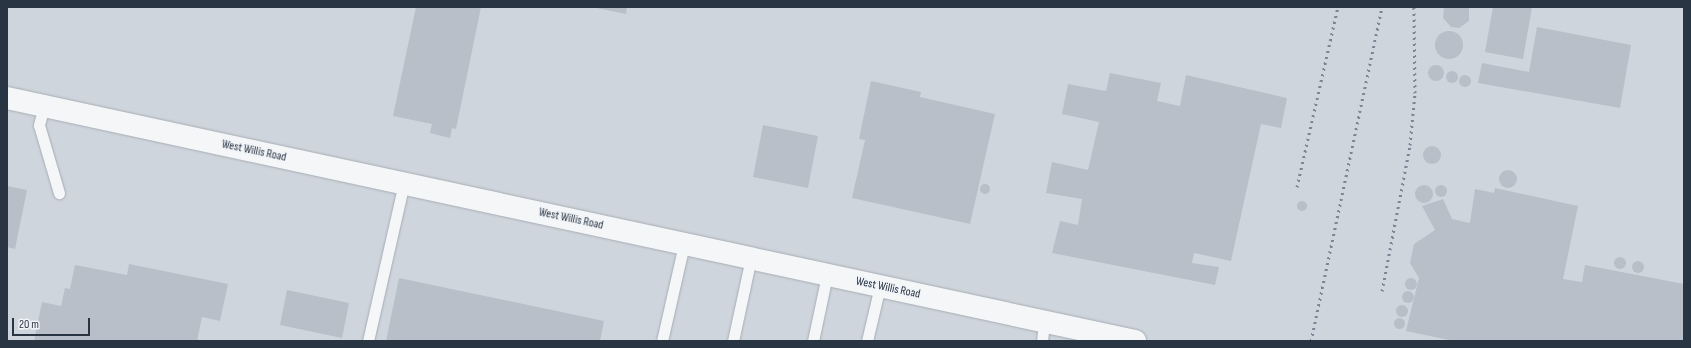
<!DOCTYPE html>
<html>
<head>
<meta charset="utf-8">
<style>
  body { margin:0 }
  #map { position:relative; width:1691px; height:348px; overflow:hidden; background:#e1e6ea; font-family:"Sofia Sans Condensed",sans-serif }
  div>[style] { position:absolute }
  .built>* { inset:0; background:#cfd5dc }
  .building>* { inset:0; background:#b8bfc8 }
  .round { border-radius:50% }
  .roads { filter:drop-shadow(0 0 1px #a6adb5) drop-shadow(0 0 1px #a6adb5) }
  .lane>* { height:11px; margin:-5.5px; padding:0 5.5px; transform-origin:5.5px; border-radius:5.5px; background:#f4f6f8 }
  .street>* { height:22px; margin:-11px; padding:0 11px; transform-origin:11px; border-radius:11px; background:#f4f6f8 }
  .rail>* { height:3px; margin-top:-1.5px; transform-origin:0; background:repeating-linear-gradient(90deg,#7a8695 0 2px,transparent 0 6px) }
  span { translate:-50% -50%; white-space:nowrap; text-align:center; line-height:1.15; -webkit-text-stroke:3px #f1f4f8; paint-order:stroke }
  .street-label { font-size:12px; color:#293543 }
  .frame { position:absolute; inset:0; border:8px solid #293543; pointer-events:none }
  .scale { position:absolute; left:12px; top:318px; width:78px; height:18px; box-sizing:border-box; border:2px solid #293543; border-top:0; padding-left:5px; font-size:12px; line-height:14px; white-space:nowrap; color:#293543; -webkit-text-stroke:3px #f1f4f8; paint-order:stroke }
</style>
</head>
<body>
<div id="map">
  <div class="built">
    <i style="clip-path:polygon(7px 7px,1684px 7px,1684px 341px,7px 341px)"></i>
  </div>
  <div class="building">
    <i style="clip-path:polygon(416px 7px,481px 7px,456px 129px,452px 128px,450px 138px,430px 133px,432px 124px,393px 116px)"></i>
    <i style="clip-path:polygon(592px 7px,627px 7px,626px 14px)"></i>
    <i style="clip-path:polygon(1444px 7px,1469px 7px,1469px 21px,1459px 28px,1451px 27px,1443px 18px)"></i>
    <i style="clip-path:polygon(1493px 7px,1532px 7px,1523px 59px,1485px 52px)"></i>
    <i style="clip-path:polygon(1537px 27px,1631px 45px,1620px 108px,1478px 83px,1482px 63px,1529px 72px)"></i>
    <i class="round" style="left:1435px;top:31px;width:28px;height:28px"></i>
    <i class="round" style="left:1428px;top:65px;width:16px;height:16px"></i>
    <i class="round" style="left:1446px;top:71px;width:12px;height:12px"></i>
    <i style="clip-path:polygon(1110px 73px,1161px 83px,1157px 101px,1180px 106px,1186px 75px,1287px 98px,1281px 128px,1261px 124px,1231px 261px,1194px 253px,1192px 263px,1219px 267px,1215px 285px,1052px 253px,1060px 221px,1078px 225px,1082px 199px,1046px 193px,1052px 162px,1088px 170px,1099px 122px,1062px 114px,1068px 84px,1106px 91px)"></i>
    <i class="round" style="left:1459px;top:75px;width:12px;height:12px"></i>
    <i style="clip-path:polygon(871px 81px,921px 92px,920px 97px,995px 114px,970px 224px,852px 198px,865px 140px,859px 139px)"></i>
    <i style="clip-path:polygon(763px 125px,818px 136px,808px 188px,753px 177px)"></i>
    <i class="round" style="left:1423px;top:146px;width:18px;height:18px"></i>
    <i class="round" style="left:1499px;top:170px;width:18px;height:18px"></i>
    <i class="round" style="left:980px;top:184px;width:10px;height:10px"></i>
    <i class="round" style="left:1435px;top:185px;width:12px;height:12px"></i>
    <i class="round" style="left:1415px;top:185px;width:18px;height:18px"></i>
    <i style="clip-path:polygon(7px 186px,27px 190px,15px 249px,7px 247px)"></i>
    <i style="clip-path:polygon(1495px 188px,1578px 206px,1563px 279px,1582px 282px,1585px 265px,1684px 284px,1684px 341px,1454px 341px,1406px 331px,1419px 278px,1410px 263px,1414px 244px,1435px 230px,1422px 206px,1443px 199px,1452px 219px,1470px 223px,1475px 189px,1494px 193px)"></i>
    <i class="round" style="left:1297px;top:201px;width:10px;height:10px"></i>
    <i class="round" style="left:1614px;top:257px;width:12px;height:12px"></i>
    <i class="round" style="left:1632px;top:261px;width:12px;height:12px"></i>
    <i style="clip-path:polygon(129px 264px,228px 284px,220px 321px,202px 317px,197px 341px,34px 341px,42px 302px,61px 306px,65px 288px,70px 289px,75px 265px,127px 275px)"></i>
    <i class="round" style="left:1405px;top:278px;width:12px;height:12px"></i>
    <i style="clip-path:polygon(399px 278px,604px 321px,600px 341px,386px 341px)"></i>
    <i style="clip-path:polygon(287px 290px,349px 303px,342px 338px,280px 325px)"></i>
    <i class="round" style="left:1402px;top:291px;width:12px;height:12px"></i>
    <i class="round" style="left:1396px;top:305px;width:12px;height:12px"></i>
    <i class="round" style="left:1393.5px;top:317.5px;width:11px;height:11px"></i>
  </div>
  <div class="roads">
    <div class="lane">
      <i style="left:44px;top:106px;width:20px;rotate:105deg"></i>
      <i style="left:39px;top:125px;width:71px;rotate:73.6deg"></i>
      <i style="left:368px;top:341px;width:162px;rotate:-77.2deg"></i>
      <i style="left:662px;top:341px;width:99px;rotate:-77.2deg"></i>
      <i style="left:733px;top:341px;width:85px;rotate:-77.8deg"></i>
      <i style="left:813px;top:341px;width:67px;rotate:-78deg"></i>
      <i style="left:867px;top:341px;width:57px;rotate:-76.7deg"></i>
      <i style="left:1042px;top:341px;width:20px;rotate:-84deg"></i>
    </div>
    <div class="street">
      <i style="left:7px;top:98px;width:1154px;rotate:12.16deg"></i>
    </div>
  </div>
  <div class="rail">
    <i style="left:1297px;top:187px;width:185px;rotate:-77.2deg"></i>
    <i style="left:1382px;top:291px;width:149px;rotate:-79.1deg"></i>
    <i style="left:1410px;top:145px;width:52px;rotate:-84.5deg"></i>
    <i style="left:1415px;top:93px;width:86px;rotate:-90.7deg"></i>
    <i style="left:1311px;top:341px;width:341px;rotate:-78deg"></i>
  </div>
  <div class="street-label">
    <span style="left:254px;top:151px;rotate:12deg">West Willis Road</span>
    <span style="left:571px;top:219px;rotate:12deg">West Willis Road</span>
    <span style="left:888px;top:288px;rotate:12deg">West Willis Road</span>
  </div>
  <div class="frame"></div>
  <div class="scale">20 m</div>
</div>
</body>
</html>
